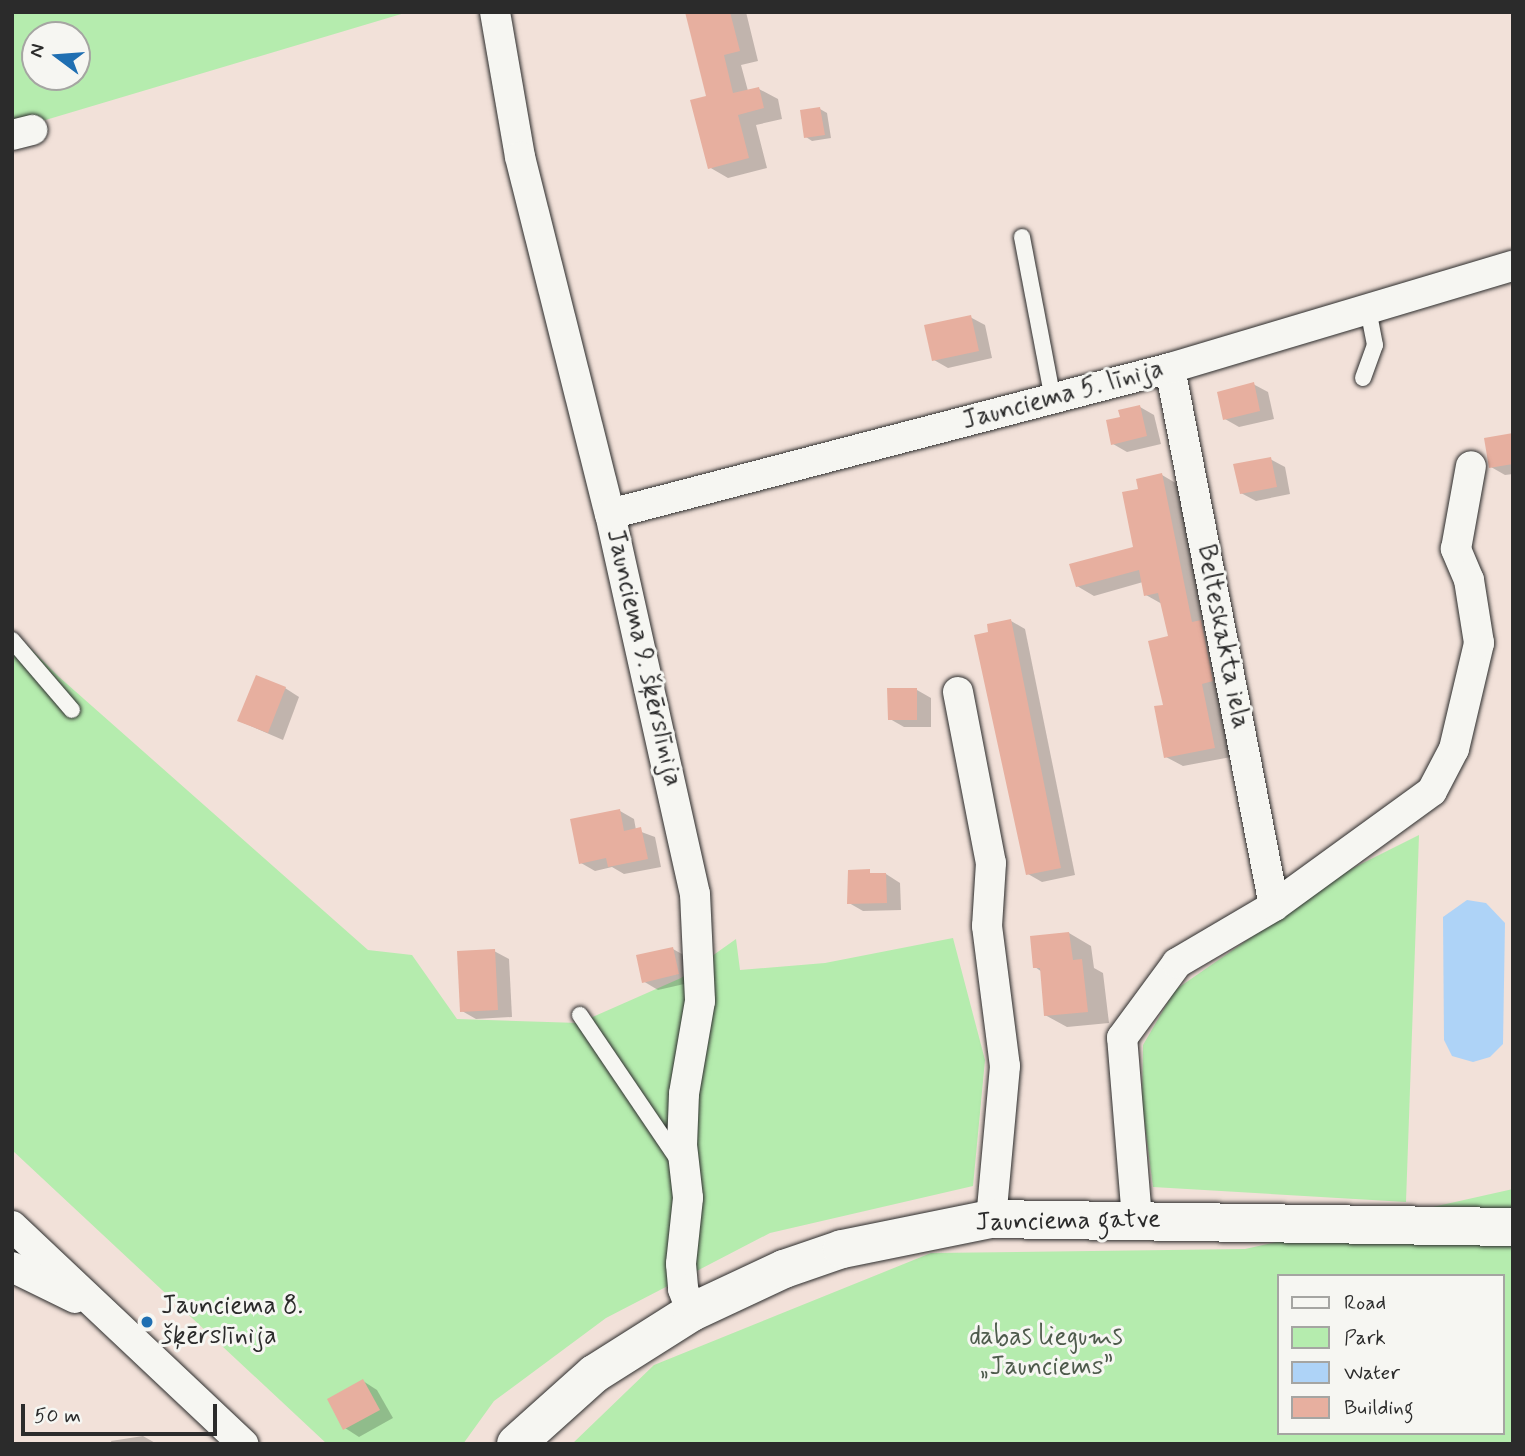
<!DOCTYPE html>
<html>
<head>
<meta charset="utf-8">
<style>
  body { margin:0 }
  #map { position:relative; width:1525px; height:1456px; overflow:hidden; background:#f2e1d9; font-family:Mynerve,sans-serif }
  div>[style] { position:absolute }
  .green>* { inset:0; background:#b5ecae }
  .water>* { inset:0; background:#aed3f7 }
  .shadow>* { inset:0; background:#0003 }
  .building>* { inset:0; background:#e7af9f }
  .roads { filter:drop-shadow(0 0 2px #2b2b2b) drop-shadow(0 0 2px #2b2b2b) }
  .lane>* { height:16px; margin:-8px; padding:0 8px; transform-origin:8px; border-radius:8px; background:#f6f6f2 }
  .street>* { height:30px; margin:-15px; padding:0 15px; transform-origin:15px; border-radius:15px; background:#f6f6f2 }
  .secondary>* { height:38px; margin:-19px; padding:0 19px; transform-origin:19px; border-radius:19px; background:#f6f6f2 }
  .dots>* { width:19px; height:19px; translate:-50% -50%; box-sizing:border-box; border:4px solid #f6f6f2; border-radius:50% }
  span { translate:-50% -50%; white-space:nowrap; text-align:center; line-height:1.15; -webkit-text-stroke:6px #f6f6f2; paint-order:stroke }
  .street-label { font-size:26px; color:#2b2b2b }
  .poi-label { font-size:26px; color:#2b2b2b }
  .left { translate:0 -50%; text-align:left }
  .park-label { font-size:26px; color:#4e5b4c }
  .frame { position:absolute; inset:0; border:14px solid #2b2b2b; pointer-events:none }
  .legend { position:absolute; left:1277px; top:1274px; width:228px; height:161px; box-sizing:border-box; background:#f6f6f2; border:2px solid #a5a5a2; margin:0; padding:9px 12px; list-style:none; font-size:21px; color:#2b2b2b }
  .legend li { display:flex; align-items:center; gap:14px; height:35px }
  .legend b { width:35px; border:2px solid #a5a5a2 }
  .north { position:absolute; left:21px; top:21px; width:70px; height:70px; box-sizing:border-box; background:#f6f6f2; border:2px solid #a5a5a2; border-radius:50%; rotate:286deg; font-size:19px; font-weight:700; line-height:28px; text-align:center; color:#2b2b2b }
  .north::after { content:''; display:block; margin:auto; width:24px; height:32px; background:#1f6fb2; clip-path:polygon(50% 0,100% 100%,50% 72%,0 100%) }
  .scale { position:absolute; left:21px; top:1404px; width:196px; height:32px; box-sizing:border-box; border:4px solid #2b2b2b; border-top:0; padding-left:9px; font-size:21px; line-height:24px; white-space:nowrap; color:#2b2b2b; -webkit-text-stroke:5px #f6f6f2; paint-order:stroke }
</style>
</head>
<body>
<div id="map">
  <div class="green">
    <i style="clip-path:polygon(evenodd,12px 12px,408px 12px,12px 130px,12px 12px,35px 35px,77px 35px,77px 77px,35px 77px,35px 35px)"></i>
    <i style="clip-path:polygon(12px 630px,58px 676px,368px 950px,412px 955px,457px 1019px,579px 1023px,681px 978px,736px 939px,740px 970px,825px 963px,953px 938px,985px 1060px,973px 1186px,770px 1233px,606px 1318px,494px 1401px,463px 1444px,327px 1444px,12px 1150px)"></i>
    <i style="clip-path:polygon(1419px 835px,1406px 1202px,1153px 1187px,1142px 1103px,1143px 1045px,1175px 990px,1349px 870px)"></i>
    <i style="clip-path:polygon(evenodd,1513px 1189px,1513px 1444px,572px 1444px,654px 1365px,931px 1253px,1245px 1249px,1513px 1189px,1278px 1276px,1502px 1276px,1502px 1433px,1278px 1433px,1278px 1276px)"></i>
  </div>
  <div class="water">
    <i style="clip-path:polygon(1467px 900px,1486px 903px,1505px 923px,1503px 1044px,1490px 1057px,1473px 1062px,1452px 1056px,1444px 1040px,1443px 917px)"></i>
  </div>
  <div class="shadow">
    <i style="clip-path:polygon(687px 12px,746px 12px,758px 61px,741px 65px,748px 91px,759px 89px,778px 99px,782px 119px,756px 125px,767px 168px,728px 178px,709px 167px,708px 97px)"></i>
    <i style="clip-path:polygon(820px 109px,827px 113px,831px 138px,812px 141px,806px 137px)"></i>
    <i style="clip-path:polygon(970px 317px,985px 325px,992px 358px,948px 368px,934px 360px)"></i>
    <i style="clip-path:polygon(1253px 384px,1268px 392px,1274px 419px,1239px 427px,1225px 419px)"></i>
    <i style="clip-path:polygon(1140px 407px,1154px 415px,1161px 444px,1127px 452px,1113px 444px,1122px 418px)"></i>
    <i style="clip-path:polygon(1513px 434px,1513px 474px,1505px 475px,1491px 467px)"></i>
    <i style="clip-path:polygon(1270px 459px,1285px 467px,1290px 494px,1256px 501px,1241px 493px)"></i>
    <i style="clip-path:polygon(1162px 475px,1179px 485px,1231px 757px,1183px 766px,1166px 757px,1170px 637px,1162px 604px,1146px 595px,1143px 582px,1094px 596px,1077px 586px,1135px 548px,1140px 490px)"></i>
    <i style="clip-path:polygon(1011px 621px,1025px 629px,1075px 875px,1042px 882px,1028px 874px)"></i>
    <i style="clip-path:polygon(285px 688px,299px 697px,283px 740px,239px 721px)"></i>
    <i style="clip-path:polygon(917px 690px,931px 698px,931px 727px,904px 727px,890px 719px)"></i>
    <i style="clip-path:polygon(620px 811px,634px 819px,636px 830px,655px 837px,661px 867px,624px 874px,612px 867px,595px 871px,581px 863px)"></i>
    <i style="clip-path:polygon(886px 874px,900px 883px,901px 910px,863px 911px,849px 903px)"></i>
    <i style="clip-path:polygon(1069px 933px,1091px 946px,1094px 968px,1103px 973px,1109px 1023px,1067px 1027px,1045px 1015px,1042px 972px,1035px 967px)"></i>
    <i style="clip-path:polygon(673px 949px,687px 957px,693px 982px,658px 990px,643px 981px)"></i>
    <i style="clip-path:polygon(494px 951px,509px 959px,512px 1017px,476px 1019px,462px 1011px)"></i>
    <i style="clip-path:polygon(363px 1381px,377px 1390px,393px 1418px,359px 1437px,345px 1428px)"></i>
    <i style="clip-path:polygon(143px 1436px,157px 1444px,112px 1444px,111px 1441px)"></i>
  </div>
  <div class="building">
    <i style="clip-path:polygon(685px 12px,730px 12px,740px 51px,724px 55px,733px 93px,759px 87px,764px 108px,738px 115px,749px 158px,708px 169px,690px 100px,706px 96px)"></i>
    <i style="clip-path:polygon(820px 107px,825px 135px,804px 138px,800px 110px)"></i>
    <i style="clip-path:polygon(971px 315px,979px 351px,932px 361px,924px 325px)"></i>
    <i style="clip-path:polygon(1254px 382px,1260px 411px,1223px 420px,1217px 392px)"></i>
    <i style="clip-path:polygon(1140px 405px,1147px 436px,1111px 445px,1106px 420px,1120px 417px,1118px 410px)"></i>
    <i style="clip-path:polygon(1513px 433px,1513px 464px,1489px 468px,1484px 438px)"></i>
    <i style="clip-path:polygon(1271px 457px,1277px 487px,1240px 494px,1233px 464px)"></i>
    <i style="clip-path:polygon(1162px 473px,1192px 622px,1201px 620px,1213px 681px,1202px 684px,1215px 748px,1164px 758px,1154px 706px,1163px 705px,1148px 641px,1168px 636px,1158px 593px,1144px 596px,1139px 570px,1076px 587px,1069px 564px,1133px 547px,1122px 492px,1138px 489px,1136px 479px)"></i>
    <i style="clip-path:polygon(1011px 619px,1061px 868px,1026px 875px,974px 635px,988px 632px,987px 624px)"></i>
    <i style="clip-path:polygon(256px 675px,286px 687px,268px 733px,237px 721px)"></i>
    <i style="clip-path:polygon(887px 688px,917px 688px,917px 720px,888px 720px)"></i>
    <i style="clip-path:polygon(620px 809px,624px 831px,641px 827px,648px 859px,608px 867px,606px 858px,579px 864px,570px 819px)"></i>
    <i style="clip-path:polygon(870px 869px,870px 873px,886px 873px,887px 903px,847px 904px,848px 870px)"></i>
    <i style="clip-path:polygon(1069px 932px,1073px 960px,1082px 959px,1088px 1012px,1044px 1016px,1040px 968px,1033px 968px,1030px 936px)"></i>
    <i style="clip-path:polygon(673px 947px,679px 974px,642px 983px,636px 955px)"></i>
    <i style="clip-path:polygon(495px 949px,498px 1010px,460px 1012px,457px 951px)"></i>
    <i style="clip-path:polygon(363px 1379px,380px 1410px,343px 1430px,327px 1399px)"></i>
  </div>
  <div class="roads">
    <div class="lane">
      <i style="left:1022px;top:237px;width:165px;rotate:79.2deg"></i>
      <i style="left:1363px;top:378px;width:35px;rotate:-70deg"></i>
      <i style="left:1375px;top:345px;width:37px;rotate:-101deg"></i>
      <i style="left:12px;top:640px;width:92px;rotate:49.4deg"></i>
      <i style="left:580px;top:1015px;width:175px;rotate:55.9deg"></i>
    </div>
    <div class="street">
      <i style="left:495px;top:12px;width:147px;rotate:80.2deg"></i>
      <i style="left:520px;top:157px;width:368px;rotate:75.9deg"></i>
      <i style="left:610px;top:514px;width:389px;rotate:77.4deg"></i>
      <i style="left:695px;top:894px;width:107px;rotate:87.3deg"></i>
      <i style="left:700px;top:1001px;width:94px;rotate:99.8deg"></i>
      <i style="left:684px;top:1094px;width:51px;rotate:92.2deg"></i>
      <i style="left:682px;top:1145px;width:53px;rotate:83.5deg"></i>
      <i style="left:688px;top:1198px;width:66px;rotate:96.1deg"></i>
      <i style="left:681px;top:1264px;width:25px;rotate:85deg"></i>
      <i style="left:683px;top:1289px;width:25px;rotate:69deg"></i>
      <i style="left:12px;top:135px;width:21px;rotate:-14deg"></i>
      <i style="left:1170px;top:368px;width:548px;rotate:79.06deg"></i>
      <i style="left:610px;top:514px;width:579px;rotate:-14.61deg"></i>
      <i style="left:1170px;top:368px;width:358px;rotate:-16.6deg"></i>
      <i style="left:958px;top:692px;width:174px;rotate:79.1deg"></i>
      <i style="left:991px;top:863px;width:63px;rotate:93.6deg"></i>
      <i style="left:987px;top:926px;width:141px;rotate:82.7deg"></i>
      <i style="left:1005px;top:1066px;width:154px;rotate:95.2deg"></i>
      <i style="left:1137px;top:1219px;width:182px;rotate:-94.7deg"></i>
      <i style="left:1122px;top:1038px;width:93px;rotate:-53.7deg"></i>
      <i style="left:1177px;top:963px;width:113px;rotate:-30.4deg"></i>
      <i style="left:1274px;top:906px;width:195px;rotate:-36deg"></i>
      <i style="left:1432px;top:791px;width:47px;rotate:-62.4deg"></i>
      <i style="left:1454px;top:749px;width:109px;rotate:-76.7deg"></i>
      <i style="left:1479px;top:643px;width:64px;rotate:-99deg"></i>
      <i style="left:1469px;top:580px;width:34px;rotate:-113deg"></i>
      <i style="left:1456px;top:549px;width:84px;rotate:-79.8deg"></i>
      <i style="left:12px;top:1226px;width:318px;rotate:43.3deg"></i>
      <i style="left:12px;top:1267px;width:70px;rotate:26.2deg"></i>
    </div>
    <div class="secondary">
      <i style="left:516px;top:1444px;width:105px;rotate:-41.9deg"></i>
      <i style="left:594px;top:1374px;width:116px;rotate:-32.3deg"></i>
      <i style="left:692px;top:1312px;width:102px;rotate:-25.1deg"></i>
      <i style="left:784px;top:1269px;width:61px;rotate:-19deg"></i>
      <i style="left:842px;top:1249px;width:152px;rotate:-11.4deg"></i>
      <i style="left:991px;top:1219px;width:522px;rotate:0.88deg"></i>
    </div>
  </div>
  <div class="dots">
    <i style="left:147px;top:1322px;background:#1f6fb2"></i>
  </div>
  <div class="street-label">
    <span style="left:1063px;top:396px;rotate:-15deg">Jaunciema 5. līnija</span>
    <span style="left:1222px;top:637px;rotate:79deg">Belteskakta iela</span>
    <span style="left:643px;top:658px;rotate:77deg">Jaunciema 9. šķērslīnija</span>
    <span style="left:1068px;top:1222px;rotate:-1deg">Jaunciema gatve</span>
  </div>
  <div class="poi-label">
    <span class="left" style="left:161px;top:1322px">Jaunciema 8.<br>šķērslīnija</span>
  </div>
  <div class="park-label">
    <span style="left:1046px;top:1353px">dabas liegums<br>„Jaunciems”</span>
  </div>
  <div class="frame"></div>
  <ul class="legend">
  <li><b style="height:9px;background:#f6f6f2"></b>Road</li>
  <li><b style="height:19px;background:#b5ecae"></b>Park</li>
  <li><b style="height:19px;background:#aed3f7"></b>Water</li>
  <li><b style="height:19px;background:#e7af9f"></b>Building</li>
  </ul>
  <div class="north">N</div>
  <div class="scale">50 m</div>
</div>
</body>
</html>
